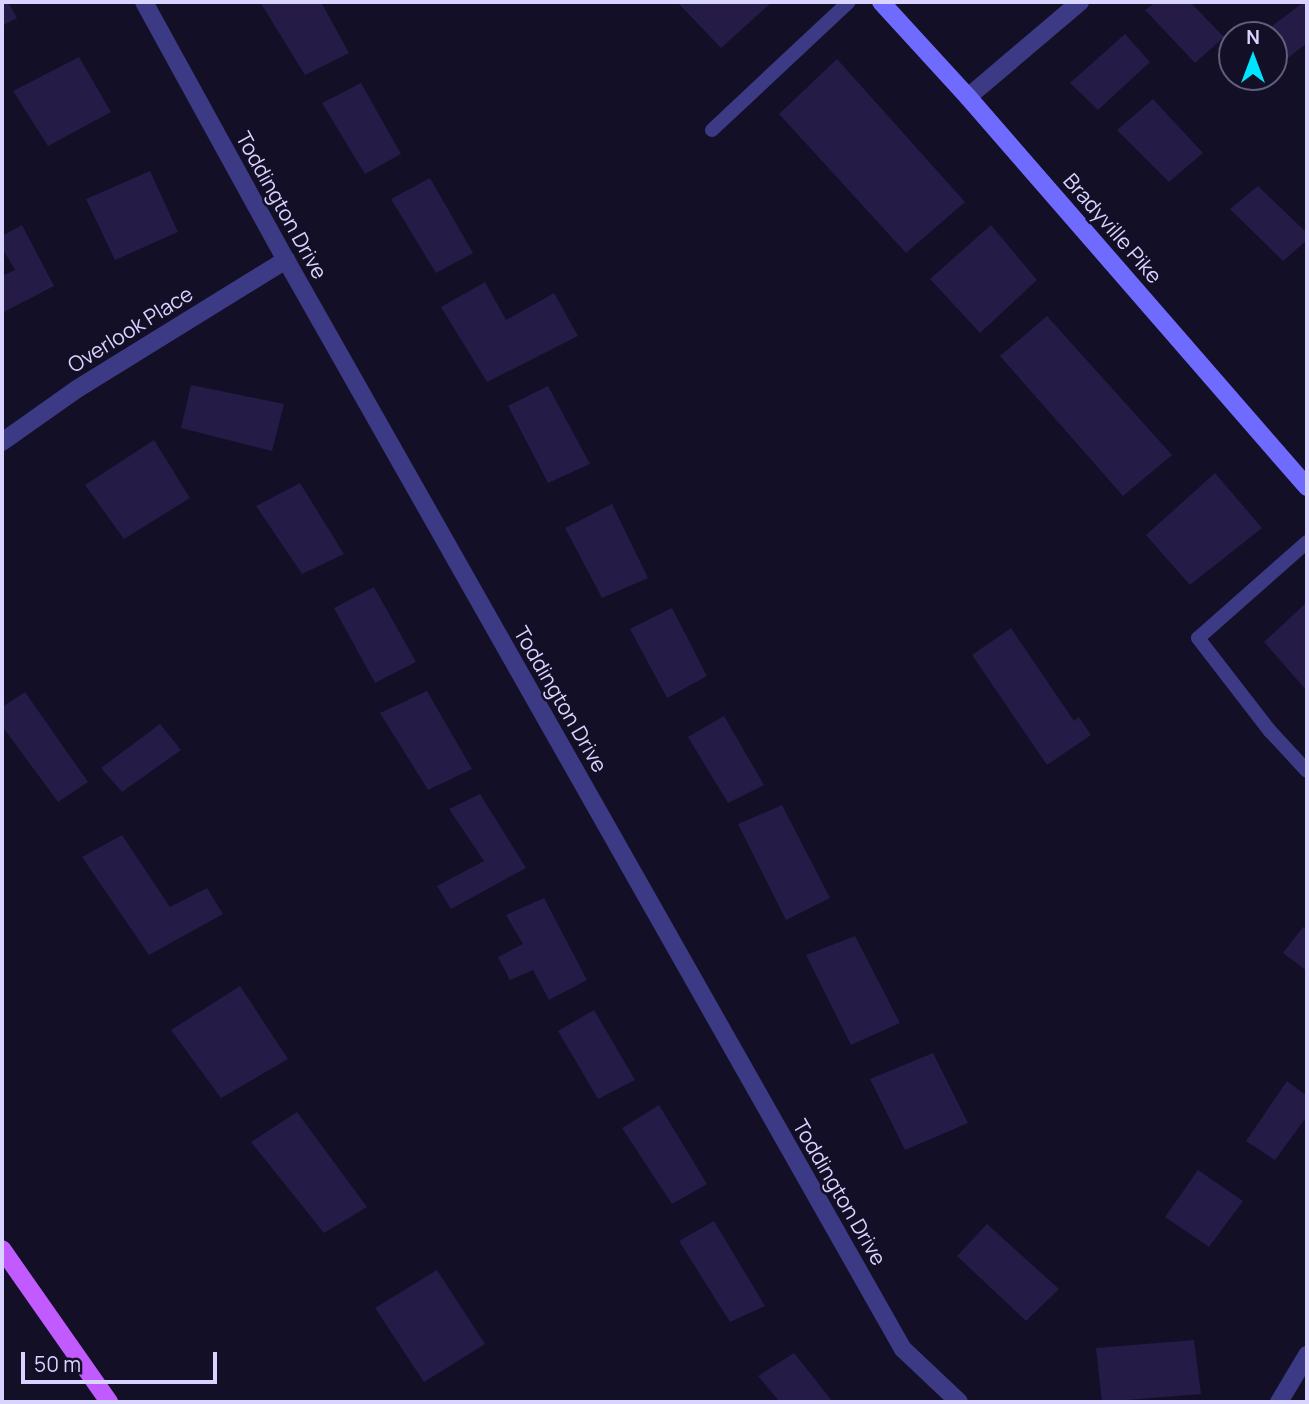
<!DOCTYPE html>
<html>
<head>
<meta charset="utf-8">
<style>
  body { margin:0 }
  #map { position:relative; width:1309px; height:1404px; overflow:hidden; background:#130f26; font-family:Manrope,sans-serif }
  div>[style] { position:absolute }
  .building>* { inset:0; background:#241b47 }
  .service>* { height:14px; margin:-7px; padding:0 7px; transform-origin:7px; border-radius:7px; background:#3d3a85 }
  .minor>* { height:18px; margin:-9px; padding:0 9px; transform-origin:9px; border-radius:9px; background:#3d3a85 }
  .secondary>* { height:18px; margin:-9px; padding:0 9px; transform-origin:9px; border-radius:9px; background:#6f6bff }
  .primary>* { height:18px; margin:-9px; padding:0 9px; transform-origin:9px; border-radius:9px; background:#c25bff }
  span { translate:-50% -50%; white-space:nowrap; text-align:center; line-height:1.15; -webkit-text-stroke:5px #130f26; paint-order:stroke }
  .street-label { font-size:21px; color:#d9d4ff }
  .frame { position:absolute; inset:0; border:4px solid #d9d4ff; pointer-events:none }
  .north { position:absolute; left:1218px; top:21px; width:70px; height:70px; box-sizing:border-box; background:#130f26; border:2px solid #625e7d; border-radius:50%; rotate:0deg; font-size:19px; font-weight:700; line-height:28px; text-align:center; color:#d9d4ff }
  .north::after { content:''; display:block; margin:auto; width:24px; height:32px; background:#00e5ff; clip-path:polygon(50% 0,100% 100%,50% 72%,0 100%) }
  .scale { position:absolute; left:21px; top:1352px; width:196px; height:32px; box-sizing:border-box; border:4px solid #d9d4ff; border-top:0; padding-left:9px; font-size:21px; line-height:24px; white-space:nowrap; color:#d9d4ff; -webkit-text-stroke:5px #130f26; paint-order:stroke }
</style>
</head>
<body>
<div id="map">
  <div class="building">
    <i style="clip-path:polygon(2px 2px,8px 2px,17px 18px,2px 26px)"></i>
    <i style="clip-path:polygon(260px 2px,321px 2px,349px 53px,305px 75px)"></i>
    <i style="clip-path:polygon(677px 2px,772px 2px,721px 48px)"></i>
    <i style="clip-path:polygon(1156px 2px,1190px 2px,1224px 37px,1195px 63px,1145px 10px)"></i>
    <i style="clip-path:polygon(1304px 2px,1307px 5px,1307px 43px,1274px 69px,1274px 35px,1260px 35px)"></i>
    <i style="clip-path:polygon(1125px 34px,1150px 62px,1098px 110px,1070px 83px)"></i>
    <i style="clip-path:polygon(79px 57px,111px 112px,48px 146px,13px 91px)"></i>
    <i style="clip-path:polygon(837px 59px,965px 202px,906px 253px,779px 114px)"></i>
    <i style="clip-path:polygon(361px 83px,401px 154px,365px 174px,322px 103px)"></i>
    <i style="clip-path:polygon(1153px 99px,1203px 153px,1169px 182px,1117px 130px)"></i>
    <i style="clip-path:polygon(150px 171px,178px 232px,115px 260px,86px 199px)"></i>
    <i style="clip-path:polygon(430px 178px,473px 253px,436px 273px,391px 199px)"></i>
    <i style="clip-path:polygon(1258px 186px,1307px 233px,1307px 240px,1283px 261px,1230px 209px)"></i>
    <i style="clip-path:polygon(22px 225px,54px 286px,2px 313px,2px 276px,15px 270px,2px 248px,2px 236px)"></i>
    <i style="clip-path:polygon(991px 225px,1037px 280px,980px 333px,930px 279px)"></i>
    <i style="clip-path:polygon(485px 282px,506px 320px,554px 293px,578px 336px,487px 382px,441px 307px)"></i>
    <i style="clip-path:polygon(1047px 316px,1172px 455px,1123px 496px,1000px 356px)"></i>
    <i style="clip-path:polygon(191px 385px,284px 404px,272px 451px,181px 428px)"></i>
    <i style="clip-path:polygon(548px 386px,590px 464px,548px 483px,508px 406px)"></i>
    <i style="clip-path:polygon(154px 440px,190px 498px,124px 539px,85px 485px)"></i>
    <i style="clip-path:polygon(1215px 473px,1262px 528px,1190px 585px,1146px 535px)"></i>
    <i style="clip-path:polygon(300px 483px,344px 554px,302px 574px,256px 506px)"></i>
    <i style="clip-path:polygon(612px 504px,648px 578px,602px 598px,565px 528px)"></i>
    <i style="clip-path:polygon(374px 587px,416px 662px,375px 683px,334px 608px)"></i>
    <i style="clip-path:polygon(1307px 602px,1307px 691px,1264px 642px)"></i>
    <i style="clip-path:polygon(672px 608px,707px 676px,667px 698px,630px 629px)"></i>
    <i style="clip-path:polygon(1011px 628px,1074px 721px,1079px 717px,1091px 735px,1047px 765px,972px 655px)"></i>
    <i style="clip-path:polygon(427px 691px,472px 769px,428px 790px,380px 713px)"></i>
    <i style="clip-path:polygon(25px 692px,88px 782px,58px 802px,2px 726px,2px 707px)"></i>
    <i style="clip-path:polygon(724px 716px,764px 785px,728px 803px,688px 737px)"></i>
    <i style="clip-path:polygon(160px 724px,181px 750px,122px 792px,101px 768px)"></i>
    <i style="clip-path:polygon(480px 794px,526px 868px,451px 909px,437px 886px,484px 861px,449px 809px)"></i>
    <i style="clip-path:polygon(782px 805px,830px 898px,786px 920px,738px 824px)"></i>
    <i style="clip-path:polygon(122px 835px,170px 907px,207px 888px,223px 914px,149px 955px,82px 857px)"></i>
    <i style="clip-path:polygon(544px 898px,587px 980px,549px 1000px,533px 970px,510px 980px,498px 957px,523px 944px,506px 915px)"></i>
    <i style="clip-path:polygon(1303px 927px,1307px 930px,1307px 971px,1283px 953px)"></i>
    <i style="clip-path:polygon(855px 936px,900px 1023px,851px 1045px,806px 955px)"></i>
    <i style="clip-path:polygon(240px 986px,288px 1059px,221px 1098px,171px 1030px)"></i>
    <i style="clip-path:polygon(594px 1010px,635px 1080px,598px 1099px,558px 1031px)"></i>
    <i style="clip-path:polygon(933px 1053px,968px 1123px,905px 1150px,870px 1079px)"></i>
    <i style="clip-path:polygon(1287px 1081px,1307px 1096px,1307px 1116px,1275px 1160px,1246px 1141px)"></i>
    <i style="clip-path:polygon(659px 1105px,707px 1184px,672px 1204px,622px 1128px)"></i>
    <i style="clip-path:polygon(297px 1112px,367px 1207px,324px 1233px,251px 1142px)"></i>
    <i style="clip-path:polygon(1198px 1170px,1243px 1201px,1209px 1247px,1165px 1217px)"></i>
    <i style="clip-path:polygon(714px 1221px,765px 1306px,730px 1322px,679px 1241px)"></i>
    <i style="clip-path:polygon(987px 1224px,1059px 1289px,1026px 1321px,957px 1256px)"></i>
    <i style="clip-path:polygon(437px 1270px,485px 1344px,424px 1382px,375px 1308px)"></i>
    <i style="clip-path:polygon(1194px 1340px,1201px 1394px,1102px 1402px,1096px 1348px)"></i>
    <i style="clip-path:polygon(794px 1353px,833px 1402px,780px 1402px,758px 1376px)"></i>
  </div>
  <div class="service">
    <i style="left:712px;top:130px;width:187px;rotate:-43.1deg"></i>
    <i style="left:1307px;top:542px;width:145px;rotate:138.6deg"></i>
    <i style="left:1198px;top:638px;width:118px;rotate:52.3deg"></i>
    <i style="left:1270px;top:731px;width:54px;rotate:47.2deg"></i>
  </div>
  <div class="minor">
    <i style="left:144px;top:2px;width:294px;rotate:61.2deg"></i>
    <i style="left:286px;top:260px;width:1252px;rotate:60.47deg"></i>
    <i style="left:903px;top:1349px;width:77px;rotate:43.4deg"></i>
    <i style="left:968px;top:97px;width:147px;rotate:-40.3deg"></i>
    <i style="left:2px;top:442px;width:92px;rotate:-35.2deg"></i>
    <i style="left:77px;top:389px;width:246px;rotate:-31.7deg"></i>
    <i style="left:1279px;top:1402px;width:55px;rotate:-59.2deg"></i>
  </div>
  <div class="secondary">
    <i style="left:881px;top:2px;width:129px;rotate:47.5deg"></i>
    <i style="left:968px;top:97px;width:517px;rotate:49deg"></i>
  </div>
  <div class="primary">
    <i style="left:2px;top:1249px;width:187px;rotate:55deg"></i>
  </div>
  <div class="street-label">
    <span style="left:282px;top:205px;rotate:61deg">Toddington Drive</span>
    <span style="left:1113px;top:228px;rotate:49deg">Bradyville Pike</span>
    <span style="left:130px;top:329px;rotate:-32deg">Overlook Place</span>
    <span style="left:561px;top:699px;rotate:60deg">Toddington Drive</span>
    <span style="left:840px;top:1192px;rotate:60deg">Toddington Drive</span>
  </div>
  <div class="frame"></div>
  <div class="north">N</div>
  <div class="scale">50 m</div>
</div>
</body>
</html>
